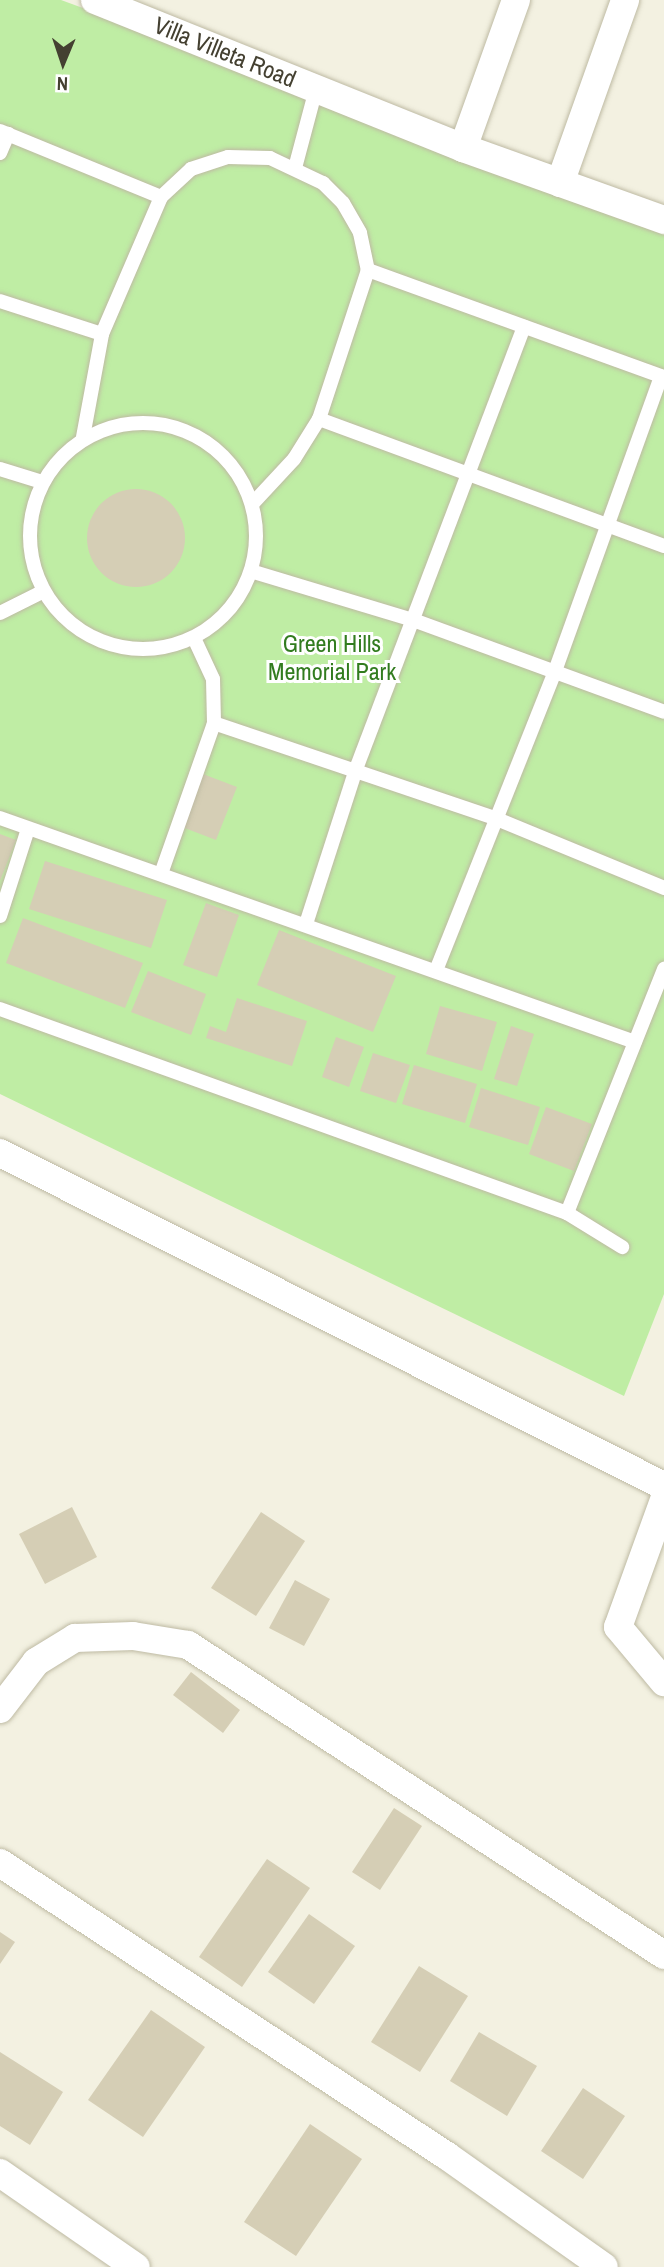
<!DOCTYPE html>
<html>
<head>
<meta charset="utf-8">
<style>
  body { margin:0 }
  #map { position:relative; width:664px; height:2267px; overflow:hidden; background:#f3f1e1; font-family:"Archivo Narrow",sans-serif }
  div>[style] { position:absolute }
  .green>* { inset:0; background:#bfeda4 }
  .building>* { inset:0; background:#d5ceb5 }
  .round { border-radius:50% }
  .roads { filter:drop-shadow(0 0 2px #bebaa3) drop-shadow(0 0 2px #bebaa3) }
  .lane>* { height:14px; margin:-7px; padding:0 7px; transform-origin:7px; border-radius:7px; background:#fff }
  .lane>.ring { margin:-7px; padding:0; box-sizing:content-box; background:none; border:14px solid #fff; border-radius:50% }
  .street>* { height:28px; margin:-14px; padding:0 14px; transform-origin:14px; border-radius:14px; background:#fff }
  span { translate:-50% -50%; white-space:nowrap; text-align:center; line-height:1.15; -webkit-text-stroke:6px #fff; paint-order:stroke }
  .street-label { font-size:24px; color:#444031 }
  .park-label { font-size:24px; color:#327c1f }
  .north { position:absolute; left:28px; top:28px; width:70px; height:70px; -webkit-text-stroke:5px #fff; paint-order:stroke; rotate:182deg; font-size:19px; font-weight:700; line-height:28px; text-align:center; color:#444031 }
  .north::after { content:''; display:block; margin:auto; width:24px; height:32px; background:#444031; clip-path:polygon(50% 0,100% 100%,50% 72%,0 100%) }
</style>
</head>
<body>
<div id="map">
  <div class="green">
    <i style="clip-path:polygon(0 0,61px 0,664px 221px,664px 1294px,624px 1396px,0 1094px)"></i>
  </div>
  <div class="building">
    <i class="round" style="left:87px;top:489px;width:98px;height:98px"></i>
    <i style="clip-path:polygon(203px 774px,237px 787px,216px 840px,182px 827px)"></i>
    <i style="clip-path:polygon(0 834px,16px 840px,0 881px)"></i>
    <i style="clip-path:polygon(45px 861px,167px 900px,151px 948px,29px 909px)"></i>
    <i style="clip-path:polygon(206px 903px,239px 915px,217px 977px,183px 965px)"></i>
    <i style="clip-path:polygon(23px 918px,143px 963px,125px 1008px,6px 963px)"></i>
    <i style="clip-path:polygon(279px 930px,396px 976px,373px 1032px,257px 985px)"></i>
    <i style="clip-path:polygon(148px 971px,206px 994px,191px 1035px,131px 1012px)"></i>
    <i style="clip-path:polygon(237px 998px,307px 1021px,292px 1066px,206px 1038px,210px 1026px,226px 1032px)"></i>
    <i style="clip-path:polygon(440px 1006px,497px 1022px,482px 1071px,426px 1054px)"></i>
    <i style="clip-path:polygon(511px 1026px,534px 1034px,517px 1086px,494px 1079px)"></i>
    <i style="clip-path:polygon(336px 1037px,364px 1047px,349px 1087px,322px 1077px)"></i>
    <i style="clip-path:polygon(373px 1053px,410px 1065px,396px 1103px,360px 1091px)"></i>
    <i style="clip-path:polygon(414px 1065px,477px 1084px,465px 1123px,402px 1104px)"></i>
    <i style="clip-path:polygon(481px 1088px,540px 1107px,528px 1145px,469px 1127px)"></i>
    <i style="clip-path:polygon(546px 1107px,592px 1124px,574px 1171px,529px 1154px)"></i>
    <i style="clip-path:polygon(72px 1507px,97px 1557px,45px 1584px,19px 1534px)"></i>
    <i style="clip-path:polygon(261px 1512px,305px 1541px,256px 1616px,211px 1588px)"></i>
    <i style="clip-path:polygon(295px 1580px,330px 1599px,304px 1646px,269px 1628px)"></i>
    <i style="clip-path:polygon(191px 1672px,240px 1710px,223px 1733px,173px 1695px)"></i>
    <i style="clip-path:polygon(394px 1808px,422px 1826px,380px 1890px,352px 1872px)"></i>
    <i style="clip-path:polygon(267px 1859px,310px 1888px,242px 1987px,199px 1957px)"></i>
    <i style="clip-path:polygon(309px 1914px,355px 1946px,314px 2004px,268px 1972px)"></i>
    <i style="clip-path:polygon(0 1932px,15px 1942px,0 1964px)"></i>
    <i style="clip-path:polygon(419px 1966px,468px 1996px,420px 2072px,371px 2042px)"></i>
    <i style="clip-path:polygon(151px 2010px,205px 2047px,143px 2137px,88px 2100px)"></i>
    <i style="clip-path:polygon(479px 2032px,537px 2066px,507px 2116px,450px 2081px)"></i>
    <i style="clip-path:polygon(0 2052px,63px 2092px,30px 2145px,0 2126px)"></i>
    <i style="clip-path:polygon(583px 2088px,625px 2116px,583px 2179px,541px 2151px)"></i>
    <i style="clip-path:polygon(310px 2124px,362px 2159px,296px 2256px,244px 2222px)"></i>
  </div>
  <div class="roads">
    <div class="lane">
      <i style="left:0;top:131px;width:174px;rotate:22.3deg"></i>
      <i style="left:161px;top:197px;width:41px;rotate:-43deg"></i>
      <i style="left:191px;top:169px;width:39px;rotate:-18deg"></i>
      <i style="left:228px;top:157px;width:42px;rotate:1.4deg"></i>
      <i style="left:270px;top:158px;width:59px;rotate:25.3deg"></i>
      <i style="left:323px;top:183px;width:28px;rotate:45deg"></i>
      <i style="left:343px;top:203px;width:34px;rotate:60deg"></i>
      <i style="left:360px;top:233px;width:38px;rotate:78deg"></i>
      <i style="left:368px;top:270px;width:157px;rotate:108.2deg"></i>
      <i style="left:319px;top:419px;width:47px;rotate:122deg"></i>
      <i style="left:294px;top:459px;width:59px;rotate:132.9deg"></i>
      <i style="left:0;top:153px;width:21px;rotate:-67deg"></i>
      <i style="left:295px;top:168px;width:82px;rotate:-75.1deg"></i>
      <i style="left:368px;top:270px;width:315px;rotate:19.9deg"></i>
      <i style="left:0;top:301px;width:107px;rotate:17.9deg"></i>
      <i style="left:319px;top:419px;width:368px;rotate:20.2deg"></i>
      <i class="ring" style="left:30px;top:423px;width:212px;height:212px"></i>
      <i style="left:83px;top:437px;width:105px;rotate:-79.5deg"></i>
      <i style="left:102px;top:334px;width:149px;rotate:-66.7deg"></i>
      <i style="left:0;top:469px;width:44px;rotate:17.2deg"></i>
      <i style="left:254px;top:572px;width:169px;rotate:16.8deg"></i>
      <i style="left:416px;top:621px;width:264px;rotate:20.1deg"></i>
      <i style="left:0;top:613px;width:47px;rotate:-26.6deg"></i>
      <i style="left:214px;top:723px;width:299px;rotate:18.7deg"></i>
      <i style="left:497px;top:819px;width:181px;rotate:22.4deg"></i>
      <i style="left:0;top:818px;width:673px;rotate:19.43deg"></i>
      <i style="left:162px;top:871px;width:157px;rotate:-70.6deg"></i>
      <i style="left:214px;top:723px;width:44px;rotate:-91.3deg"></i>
      <i style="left:213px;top:679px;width:45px;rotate:-114.9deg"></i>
      <i style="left:0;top:916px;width:91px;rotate:-72.2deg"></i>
      <i style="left:306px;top:924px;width:163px;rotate:-72.1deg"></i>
      <i style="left:356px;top:769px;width:473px;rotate:-69.2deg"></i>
      <i style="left:437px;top:968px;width:320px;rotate:-68.3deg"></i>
      <i style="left:555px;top:671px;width:313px;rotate:-70.2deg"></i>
      <i style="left:0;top:1009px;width:603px;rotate:19.79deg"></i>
      <i style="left:567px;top:1213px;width:65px;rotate:31.7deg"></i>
      <i style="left:567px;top:1213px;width:263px;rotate:-68.3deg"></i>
    </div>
    <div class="street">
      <i style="left:95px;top:0;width:397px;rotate:21.9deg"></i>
      <i style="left:463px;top:148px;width:214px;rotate:19.7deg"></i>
      <i style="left:463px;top:148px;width:157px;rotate:-70.3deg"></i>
      <i style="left:560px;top:183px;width:194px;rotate:-70.4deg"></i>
      <i style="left:0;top:1153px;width:743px;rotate:26.63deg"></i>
      <i style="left:664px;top:1500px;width:135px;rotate:109.9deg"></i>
      <i style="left:618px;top:1627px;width:72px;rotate:50.1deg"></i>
      <i style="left:0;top:1709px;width:59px;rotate:-52.5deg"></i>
      <i style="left:36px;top:1662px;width:46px;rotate:-31.6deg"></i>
      <i style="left:75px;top:1638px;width:58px;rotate:-2deg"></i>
      <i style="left:133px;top:1636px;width:56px;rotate:9.3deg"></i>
      <i style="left:188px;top:1645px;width:568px;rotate:33.07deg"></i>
      <i style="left:0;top:1863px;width:534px;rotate:33.24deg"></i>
      <i style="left:447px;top:2156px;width:192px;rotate:35.3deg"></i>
      <i style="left:0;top:2173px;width:165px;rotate:34.7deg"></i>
    </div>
  </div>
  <div class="street-label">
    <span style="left:225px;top:52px;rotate:22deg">Villa Villeta Road</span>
  </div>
  <div class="park-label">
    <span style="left:332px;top:658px">Green Hills<br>Memorial Park</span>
  </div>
  <div class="north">N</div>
</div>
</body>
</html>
